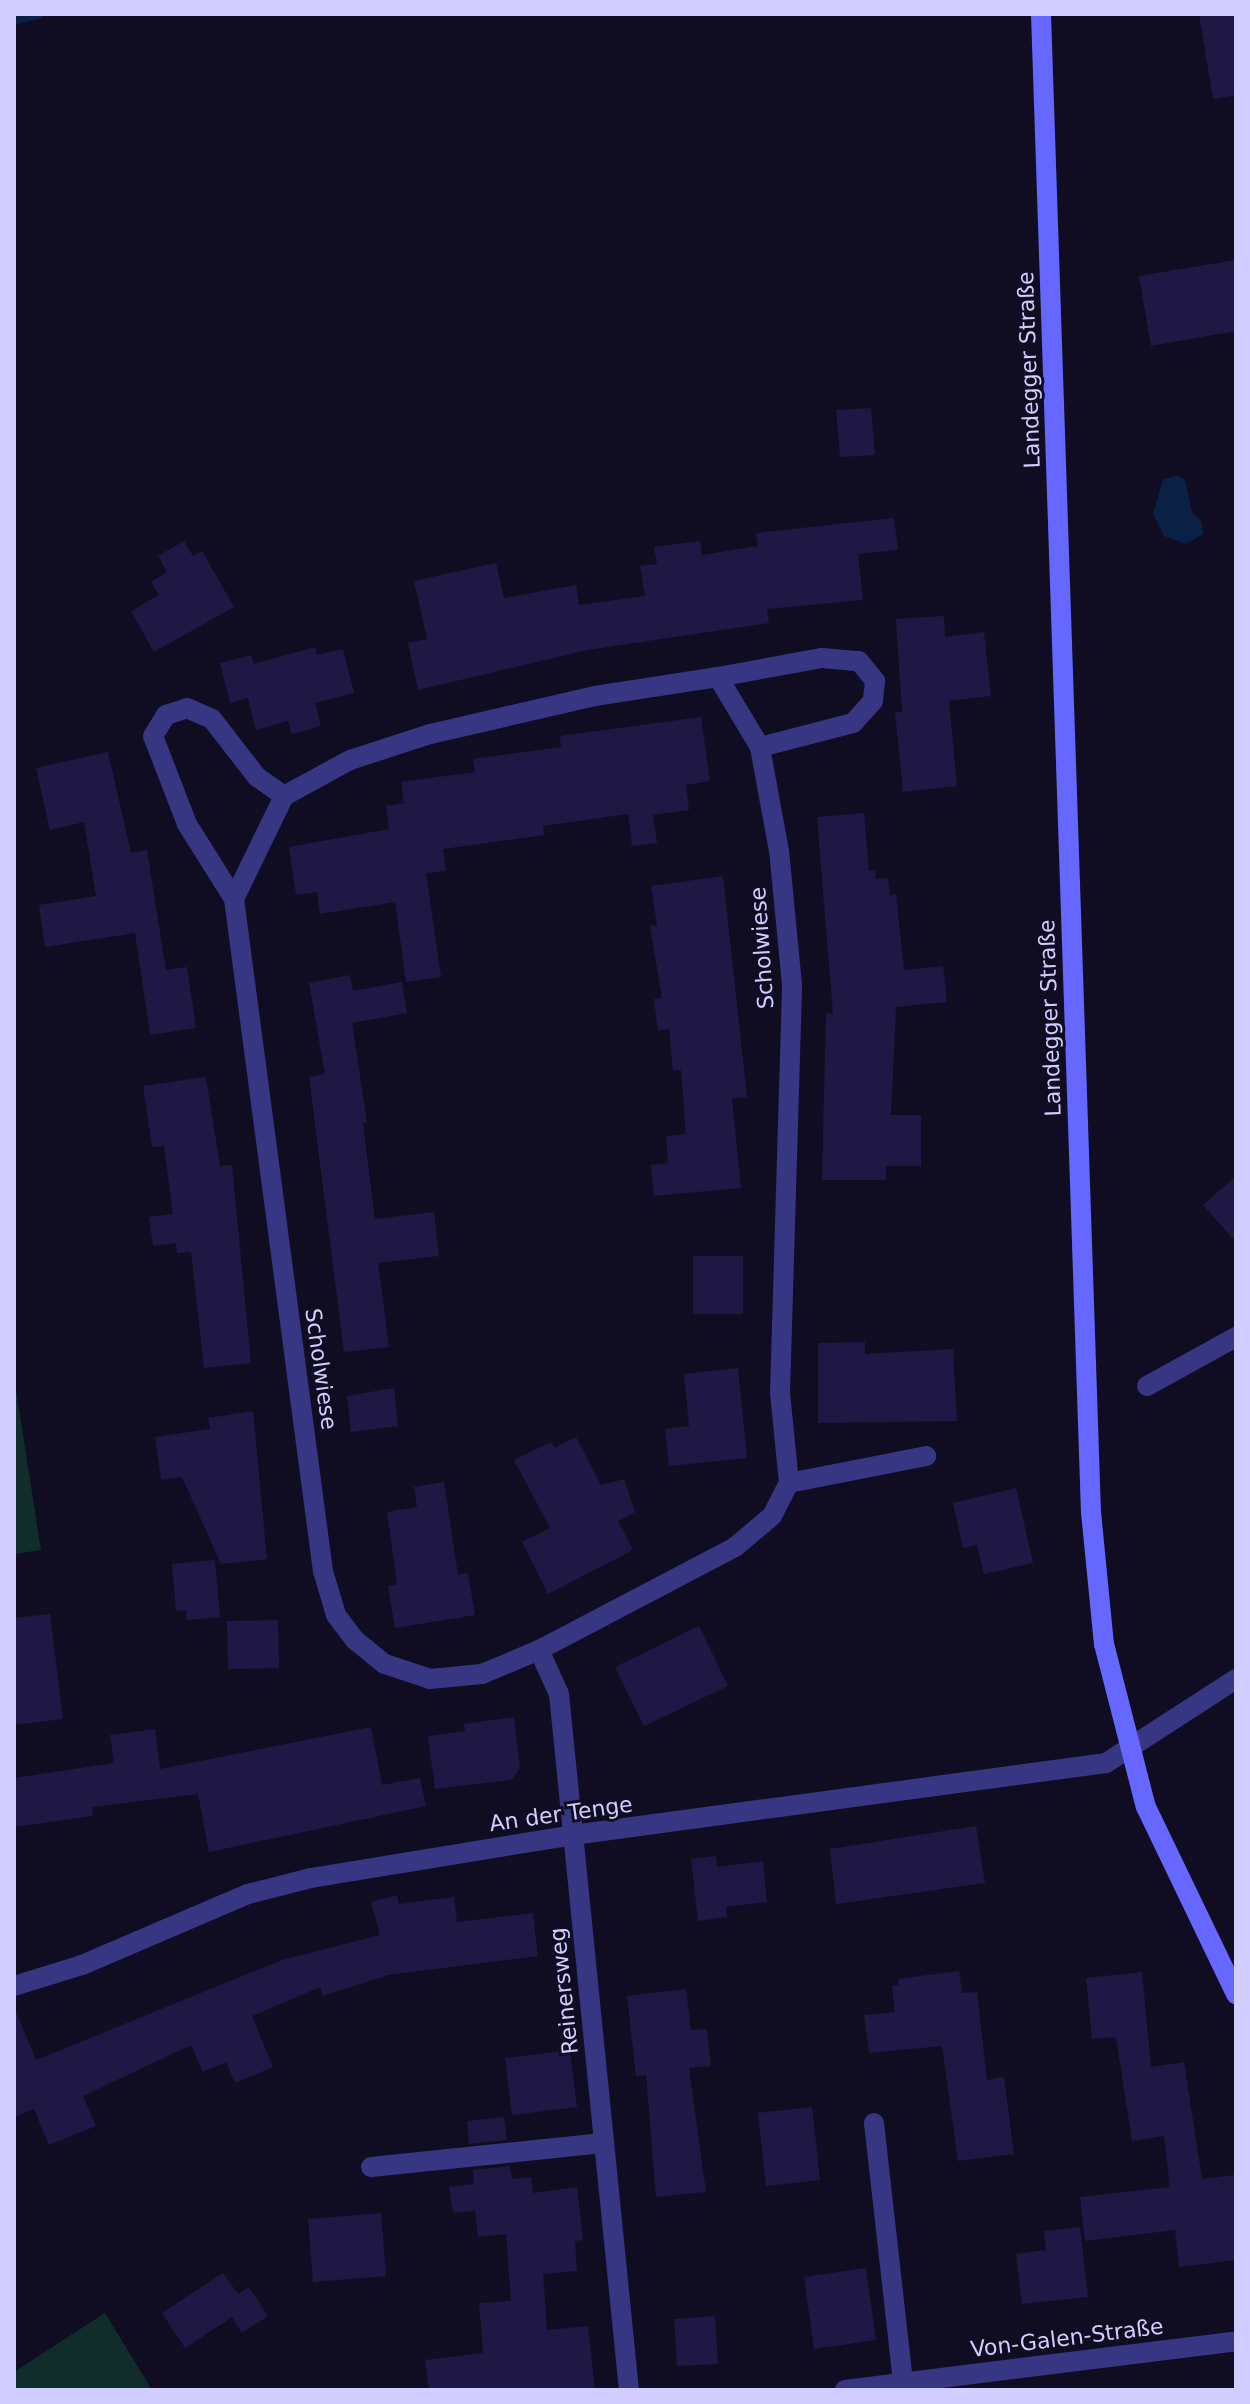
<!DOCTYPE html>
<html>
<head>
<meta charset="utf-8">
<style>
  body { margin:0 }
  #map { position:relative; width:1250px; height:2404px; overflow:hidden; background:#100d22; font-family:"DejaVu Sans",sans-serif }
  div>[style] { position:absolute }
  .green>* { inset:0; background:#102d2b }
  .water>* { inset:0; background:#0a2145 }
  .stream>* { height:10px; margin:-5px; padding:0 5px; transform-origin:5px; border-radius:5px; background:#0a2145 }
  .building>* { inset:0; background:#1f1844 }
  .street>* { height:20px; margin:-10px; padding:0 10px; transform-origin:10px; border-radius:10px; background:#363683 }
  .secondary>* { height:20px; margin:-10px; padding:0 10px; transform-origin:10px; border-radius:10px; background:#6567ff }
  span { translate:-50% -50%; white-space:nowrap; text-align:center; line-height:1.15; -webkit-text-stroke:6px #100d22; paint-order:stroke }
  .street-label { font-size:22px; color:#d2ceff }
  .frame { position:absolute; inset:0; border:16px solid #d2ceff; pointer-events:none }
</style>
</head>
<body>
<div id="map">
  <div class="green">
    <i style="clip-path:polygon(14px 1377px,41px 1550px,14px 1554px)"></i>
    <i style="clip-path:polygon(105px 2313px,152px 2390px,14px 2390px,14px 2372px)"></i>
  </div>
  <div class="water">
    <i style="clip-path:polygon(1177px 475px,1185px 480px,1192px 512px,1201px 521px,1203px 534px,1186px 544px,1164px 536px,1153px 514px,1163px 480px)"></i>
  </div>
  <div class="stream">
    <i style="left:14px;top:20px;width:25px;rotate:-14deg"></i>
  </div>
  <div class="building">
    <i style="clip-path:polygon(1199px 14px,1236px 14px,1236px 95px,1213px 99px)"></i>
    <i style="clip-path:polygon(1236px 260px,1236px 331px,1151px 346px,1139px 276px)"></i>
    <i style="clip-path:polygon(871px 408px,875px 455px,840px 457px,836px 410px)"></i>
    <i style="clip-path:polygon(894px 518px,898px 550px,858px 554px,863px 600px,767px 609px,769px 623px,587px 650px,418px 690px,408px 643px,427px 639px,414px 581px,496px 563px,504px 598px,576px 585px,579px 605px,645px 596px,640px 566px,657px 564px,654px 547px,700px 541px,702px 555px,758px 546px,756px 533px)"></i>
    <i style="clip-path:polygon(184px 541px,193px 556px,202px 551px,234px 607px,154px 652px,131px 611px,159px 595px,151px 582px,167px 572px,158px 556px)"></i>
    <i style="clip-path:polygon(944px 616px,945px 637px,984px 632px,991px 696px,949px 701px,957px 786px,903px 792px,895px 712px,902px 712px,896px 619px)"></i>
    <i style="clip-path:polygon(315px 647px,317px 655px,343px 649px,354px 693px,315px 703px,321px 726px,292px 734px,288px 721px,256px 730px,248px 698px,230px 703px,220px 663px,251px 655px,254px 664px)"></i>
    <i style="clip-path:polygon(701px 717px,710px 781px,686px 785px,689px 810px,653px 815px,657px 843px,632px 846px,628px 814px,543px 826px,544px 835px,443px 849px,446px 871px,426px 873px,441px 977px,406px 982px,395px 902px,320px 914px,317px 892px,296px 895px,289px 847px,389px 829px,386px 806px,404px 803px,401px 782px,475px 772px,473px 759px,561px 747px,560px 736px)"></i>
    <i style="clip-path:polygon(108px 752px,131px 853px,147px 850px,166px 970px,187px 967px,196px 1028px,150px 1035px,135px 933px,45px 947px,39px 905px,96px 896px,84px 822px,50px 830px,36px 768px)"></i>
    <i style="clip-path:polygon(864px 813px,869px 871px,875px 870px,876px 879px,888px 878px,890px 895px,896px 894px,904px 970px,943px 966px,947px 1002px,896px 1007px,891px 1115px,921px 1115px,921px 1166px,886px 1166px,886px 1180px,822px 1180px,826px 1013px,833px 1014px,817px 817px)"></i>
    <i style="clip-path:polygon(723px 876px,747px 1097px,732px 1099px,741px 1188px,654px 1196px,651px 1165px,668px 1163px,666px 1136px,686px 1134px,681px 1070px,673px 1071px,669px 1029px,658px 1031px,654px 999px,662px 998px,650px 926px,657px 925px,651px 886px)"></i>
    <i style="clip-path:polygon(350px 975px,353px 991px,402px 982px,407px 1013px,352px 1023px,367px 1122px,363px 1123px,375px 1219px,434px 1212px,439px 1256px,378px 1263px,389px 1347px,344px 1352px,309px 1077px,325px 1074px,309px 983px)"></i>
    <i style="clip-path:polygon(206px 1077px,220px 1166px,232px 1165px,251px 1363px,204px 1368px,191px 1252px,177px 1253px,176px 1243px,153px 1246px,149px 1217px,173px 1214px,164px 1146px,152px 1147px,143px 1086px)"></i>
    <i style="clip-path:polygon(1236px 1176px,1236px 1242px,1203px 1205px)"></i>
    <i style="clip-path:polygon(693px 1256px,743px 1256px,743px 1314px,693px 1314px)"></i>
    <i style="clip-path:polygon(865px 1342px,865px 1354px,953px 1349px,957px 1421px,818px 1423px,818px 1343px)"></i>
    <i style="clip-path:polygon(738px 1368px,747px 1458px,669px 1466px,665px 1429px,689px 1426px,684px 1374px)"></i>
    <i style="clip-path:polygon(394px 1388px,398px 1426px,351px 1432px,347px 1396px)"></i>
    <i style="clip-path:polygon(253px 1411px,267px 1559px,221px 1564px,182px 1477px,161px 1480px,155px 1437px,210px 1429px,208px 1418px)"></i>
    <i style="clip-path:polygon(576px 1437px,601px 1485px,624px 1479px,635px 1512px,618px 1521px,633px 1550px,548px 1594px,522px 1542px,550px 1528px,514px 1460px,551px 1442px,555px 1448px)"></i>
    <i style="clip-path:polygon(444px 1482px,458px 1575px,468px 1573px,475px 1615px,395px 1628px,388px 1586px,397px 1584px,387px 1512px,417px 1507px,414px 1487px)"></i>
    <i style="clip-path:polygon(1016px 1488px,1033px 1563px,984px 1574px,977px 1545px,963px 1548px,953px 1503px)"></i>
    <i style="clip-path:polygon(215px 1560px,220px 1617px,187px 1620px,186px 1610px,176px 1611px,172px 1564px)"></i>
    <i style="clip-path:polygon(50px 1614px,63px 1719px,14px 1725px,14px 1618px)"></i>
    <i style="clip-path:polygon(278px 1620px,279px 1668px,228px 1669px,227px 1621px)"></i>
    <i style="clip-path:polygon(699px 1626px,728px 1686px,644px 1726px,615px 1667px)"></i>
    <i style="clip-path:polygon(514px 1717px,520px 1768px,511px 1780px,435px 1789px,428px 1736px,465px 1731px,464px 1724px)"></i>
    <i style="clip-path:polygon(371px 1727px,382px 1785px,420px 1778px,426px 1806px,209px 1852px,198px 1794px,92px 1807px,93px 1816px,14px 1827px,14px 1778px,114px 1763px,110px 1735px,155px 1729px,160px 1769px)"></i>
    <i style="clip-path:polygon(976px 1826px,985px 1883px,836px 1904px,830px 1849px)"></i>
    <i style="clip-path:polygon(716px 1856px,717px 1867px,763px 1861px,767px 1902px,726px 1907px,727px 1917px,698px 1921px,691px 1859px)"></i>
    <i style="clip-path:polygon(397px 1895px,399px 1904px,454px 1897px,457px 1922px,533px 1913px,538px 1956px,388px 1975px,323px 1996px,320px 1987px,252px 2016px,273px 2067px,235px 2083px,226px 2062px,203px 2072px,191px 2045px,83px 2096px,96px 2126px,49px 2145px,34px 2109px,14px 2117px,14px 2007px,36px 2060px,282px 1960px,380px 1935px,371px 1902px)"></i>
    <i style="clip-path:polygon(959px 1971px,962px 1993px,977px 1992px,987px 2080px,1004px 2077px,1014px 2154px,958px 2161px,942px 2046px,869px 2053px,864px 2015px,895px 2012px,892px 1986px,899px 1985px,898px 1979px)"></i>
    <i style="clip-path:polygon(1142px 1972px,1151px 2067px,1184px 2062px,1202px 2179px,1234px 2175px,1236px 2260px,1179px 2267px,1175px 2230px,1085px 2241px,1080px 2197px,1170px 2187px,1164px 2136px,1132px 2141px,1116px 2037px,1092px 2039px,1086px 1978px)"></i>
    <i style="clip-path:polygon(686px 1989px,691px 2030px,707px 2029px,711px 2066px,689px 2068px,706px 2192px,656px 2197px,646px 2075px,636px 2076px,627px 1996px)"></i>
    <i style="clip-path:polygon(570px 2050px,577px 2107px,512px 2115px,505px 2058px)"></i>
    <i style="clip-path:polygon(812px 2107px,820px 2180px,766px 2186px,758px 2113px)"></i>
    <i style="clip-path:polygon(504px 2117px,507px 2140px,469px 2144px,467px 2121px)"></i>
    <i style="clip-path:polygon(510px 2166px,512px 2179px,531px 2177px,533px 2193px,577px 2187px,583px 2240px,575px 2241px,577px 2271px,543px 2274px,547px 2330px,588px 2326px,595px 2390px,429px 2390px,425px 2360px,483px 2353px,479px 2303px,511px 2301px,506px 2234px,478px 2237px,475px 2211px,453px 2213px,449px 2187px,474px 2184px,473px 2170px)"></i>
    <i style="clip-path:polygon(381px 2213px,386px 2276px,313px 2282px,308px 2219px)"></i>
    <i style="clip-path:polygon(1080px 2227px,1088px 2297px,1022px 2304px,1016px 2254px,1046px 2250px,1044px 2231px)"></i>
    <i style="clip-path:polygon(866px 2268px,876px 2340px,814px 2349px,804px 2277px)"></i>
    <i style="clip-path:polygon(223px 2273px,238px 2294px,249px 2287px,268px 2316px,242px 2333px,232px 2317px,185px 2348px,162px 2313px)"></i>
    <i style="clip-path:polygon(715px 2316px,718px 2364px,677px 2366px,674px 2319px)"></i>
  </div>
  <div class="street">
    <i style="left:718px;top:677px;width:106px;rotate:-10.4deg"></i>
    <i style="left:822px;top:658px;width:37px;rotate:5deg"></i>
    <i style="left:859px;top:661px;width:26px;rotate:51deg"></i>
    <i style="left:875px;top:681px;width:20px;rotate:96deg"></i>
    <i style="left:873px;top:701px;width:30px;rotate:132deg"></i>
    <i style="left:853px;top:723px;width:96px;rotate:165.5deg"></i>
    <i style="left:234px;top:899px;width:89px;rotate:-122.1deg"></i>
    <i style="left:187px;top:824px;width:94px;rotate:-111.1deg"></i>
    <i style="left:153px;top:736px;width:25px;rotate:-58deg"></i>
    <i style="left:166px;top:715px;width:22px;rotate:-18deg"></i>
    <i style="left:187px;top:708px;width:27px;rotate:24deg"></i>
    <i style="left:212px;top:719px;width:73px;rotate:52.2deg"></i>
    <i style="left:257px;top:777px;width:33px;rotate:35deg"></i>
    <i style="left:1147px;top:1386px;width:102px;rotate:-28.8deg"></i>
    <i style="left:789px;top:1483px;width:140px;rotate:-11.1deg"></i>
    <i style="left:539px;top:1650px;width:221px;rotate:-27.7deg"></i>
    <i style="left:735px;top:1547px;width:48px;rotate:-40deg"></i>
    <i style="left:772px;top:1516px;width:37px;rotate:-63deg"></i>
    <i style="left:789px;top:1483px;width:90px;rotate:-95.7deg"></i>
    <i style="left:780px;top:1393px;width:408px;rotate:-88.3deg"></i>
    <i style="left:792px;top:985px;width:135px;rotate:-95.5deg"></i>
    <i style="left:779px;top:851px;width:106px;rotate:-100.4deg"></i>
    <i style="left:760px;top:747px;width:82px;rotate:-121deg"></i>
    <i style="left:718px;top:677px;width:124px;rotate:171.2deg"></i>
    <i style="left:595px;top:696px;width:169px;rotate:167deg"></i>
    <i style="left:430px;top:734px;width:84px;rotate:162deg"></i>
    <i style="left:350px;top:760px;width:75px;rotate:151.4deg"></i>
    <i style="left:284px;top:796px;width:114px;rotate:115.9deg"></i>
    <i style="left:234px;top:899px;width:678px;rotate:82.46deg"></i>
    <i style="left:323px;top:1571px;width:46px;rotate:73.5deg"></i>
    <i style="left:336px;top:1615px;width:31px;rotate:53deg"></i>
    <i style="left:355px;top:1640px;width:38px;rotate:39deg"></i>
    <i style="left:385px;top:1664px;width:47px;rotate:18.4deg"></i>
    <i style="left:430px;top:1679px;width:52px;rotate:-5.5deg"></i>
    <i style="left:482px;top:1674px;width:62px;rotate:-22.8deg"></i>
    <i style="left:539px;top:1650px;width:48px;rotate:65.6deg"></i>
    <i style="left:559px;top:1694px;width:700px;rotate:84.26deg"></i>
    <i style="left:14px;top:1986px;width:71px;rotate:-17.2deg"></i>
    <i style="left:82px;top:1965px;width:181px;rotate:-23.2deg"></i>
    <i style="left:248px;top:1894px;width:65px;rotate:-14.3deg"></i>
    <i style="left:311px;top:1878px;width:266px;rotate:-9.3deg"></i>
    <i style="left:573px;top:1835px;width:538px;rotate:-7.69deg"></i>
    <i style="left:1106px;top:1763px;width:155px;rotate:-32.9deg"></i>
    <i style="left:874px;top:2123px;width:261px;rotate:83.6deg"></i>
    <i style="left:371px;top:2167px;width:233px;rotate:-5.9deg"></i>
    <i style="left:845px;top:2390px;width:394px;rotate:-7.1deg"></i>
  </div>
  <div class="secondary">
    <i style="left:1041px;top:14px;width:1499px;rotate:88.09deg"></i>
    <i style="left:1091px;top:1512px;width:133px;rotate:84.4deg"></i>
    <i style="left:1104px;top:1644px;width:168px;rotate:75.6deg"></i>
    <i style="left:1146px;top:1807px;width:208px;rotate:64.3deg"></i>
  </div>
  <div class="street-label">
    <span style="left:1029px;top:370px;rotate:-92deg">Landegger Straße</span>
    <span style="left:762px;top:948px;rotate:-94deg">Scholwiese</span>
    <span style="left:1050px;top:1018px;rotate:-92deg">Landegger Straße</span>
    <span style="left:321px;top:1369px;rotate:82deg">Scholwiese</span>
    <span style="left:561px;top:1814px;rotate:-8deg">An der Tenge</span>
    <span style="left:564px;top:1991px;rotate:-96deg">Reinersweg</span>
    <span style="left:1067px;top:2338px;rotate:-7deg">Von-Galen-Straße</span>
  </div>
  <div class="frame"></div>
</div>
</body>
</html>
